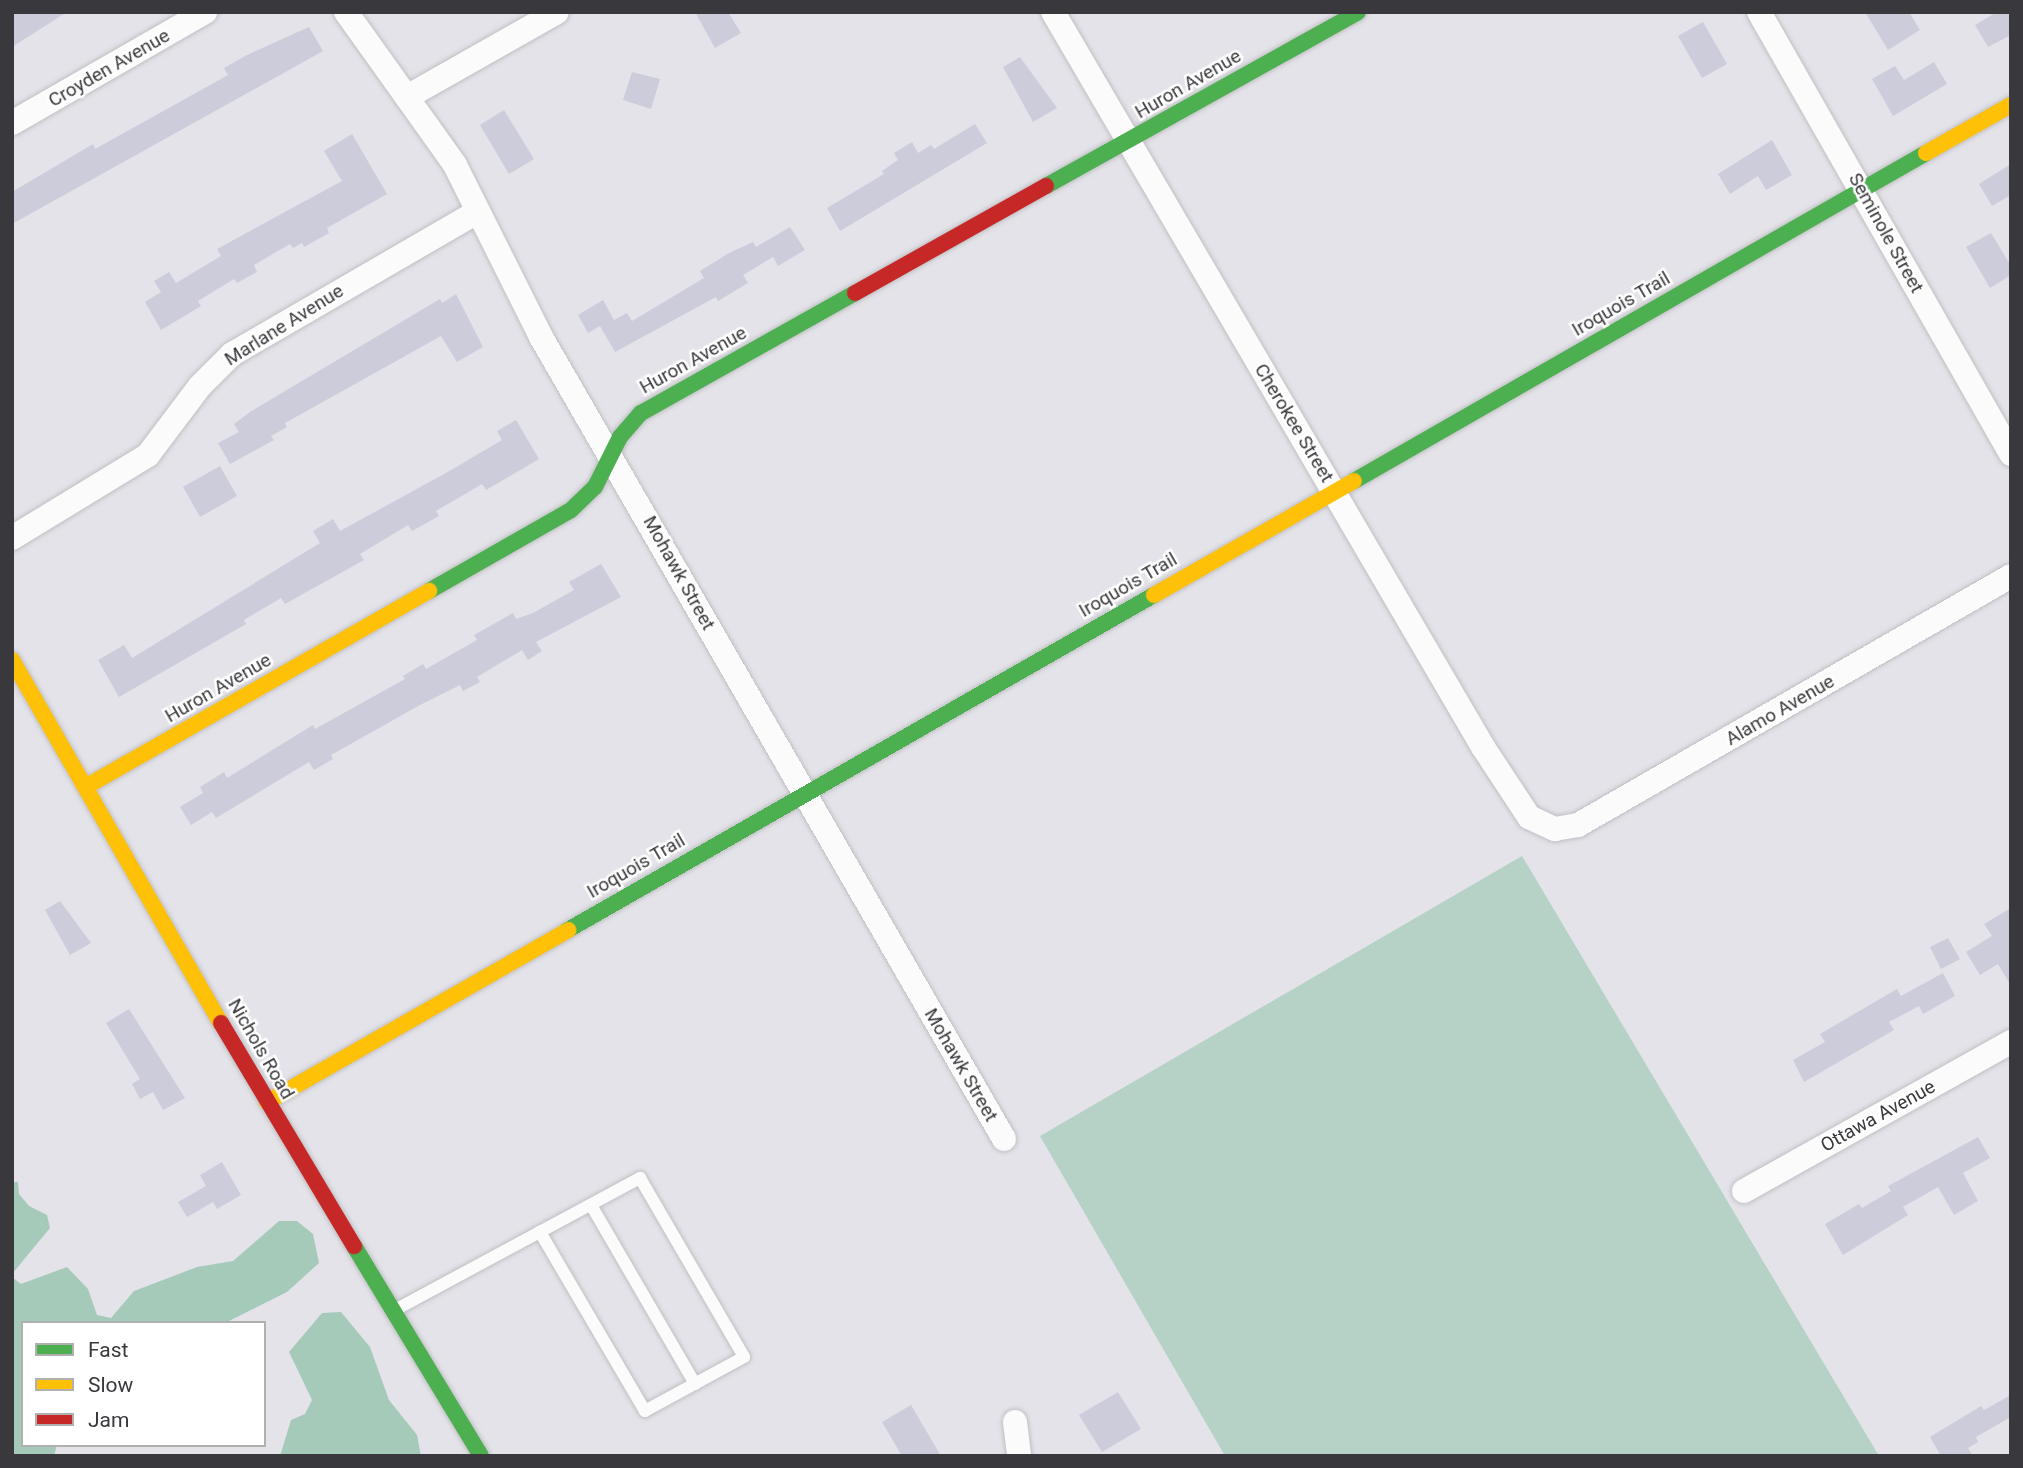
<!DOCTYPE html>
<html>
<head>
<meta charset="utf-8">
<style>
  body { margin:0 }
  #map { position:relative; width:2023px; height:1468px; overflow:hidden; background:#e3e3e9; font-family:Roboto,sans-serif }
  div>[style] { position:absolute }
  .green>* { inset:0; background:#b6d2c6 }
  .forest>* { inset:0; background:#a6caba }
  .building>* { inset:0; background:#cdccda }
  .roads { filter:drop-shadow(0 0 2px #c0c0c4) drop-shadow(0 0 2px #c0c0c4) }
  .lane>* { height:12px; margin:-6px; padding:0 6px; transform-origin:6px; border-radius:6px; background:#fbfbfc }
  .street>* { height:24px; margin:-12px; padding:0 12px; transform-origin:12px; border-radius:12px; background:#fbfbfc }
  .fast>* { height:16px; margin:-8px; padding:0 8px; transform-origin:8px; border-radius:8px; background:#4caf50 }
  .slow>* { height:16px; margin:-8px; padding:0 8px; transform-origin:8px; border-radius:8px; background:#ffc107 }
  .jam>* { height:16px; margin:-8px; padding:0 8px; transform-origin:8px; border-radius:8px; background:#c62828 }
  span { translate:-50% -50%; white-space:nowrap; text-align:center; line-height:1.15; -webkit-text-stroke:5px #fff; paint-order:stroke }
  .street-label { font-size:19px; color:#39393d }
  .frame { position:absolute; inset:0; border:14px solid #39393d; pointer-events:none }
  .legend { position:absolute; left:21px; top:1321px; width:245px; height:126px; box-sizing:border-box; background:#fff; border:2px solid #b0b0b1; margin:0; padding:9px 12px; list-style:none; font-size:21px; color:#39393d }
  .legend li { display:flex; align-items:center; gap:14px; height:35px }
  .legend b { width:35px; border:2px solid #b0b0b1 }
</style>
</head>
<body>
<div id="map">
  <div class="green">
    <i style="clip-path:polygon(1522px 856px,1879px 1456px,1225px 1456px,1040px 1136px)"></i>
  </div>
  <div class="forest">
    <i style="clip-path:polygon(12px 1182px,18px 1182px,19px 1194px,29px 1206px,47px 1215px,50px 1228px,12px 1274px)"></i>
    <i style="clip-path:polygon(279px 1221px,297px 1221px,313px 1234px,319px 1263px,287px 1292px,225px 1323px,23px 1323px,23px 1445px,57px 1445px,54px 1456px,12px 1456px,12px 1277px,21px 1284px,67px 1267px,88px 1289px,97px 1315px,111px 1318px,134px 1291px,197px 1267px,233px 1261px)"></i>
    <i style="clip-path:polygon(341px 1312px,370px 1347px,389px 1400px,417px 1435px,421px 1456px,280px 1456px,291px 1420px,305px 1414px,312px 1400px,289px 1352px,322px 1313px)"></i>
  </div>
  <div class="building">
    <i style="clip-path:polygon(12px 12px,67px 12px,12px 47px)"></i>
    <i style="clip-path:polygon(695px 12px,728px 12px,741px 33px,715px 48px)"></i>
    <i style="clip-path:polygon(1865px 12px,1909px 12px,1920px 30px,1888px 50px)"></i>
    <i style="clip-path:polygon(1997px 12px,2011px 12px,2011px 35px,1988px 47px,1975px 25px)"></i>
    <i style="clip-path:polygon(1703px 22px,1727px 64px,1702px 78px,1678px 36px)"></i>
    <i style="clip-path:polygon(309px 27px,323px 51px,12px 224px,12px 192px,93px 144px,95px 149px,228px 75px,224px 68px,247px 55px)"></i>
    <i style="clip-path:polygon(1020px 57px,1057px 108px,1033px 122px,1003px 67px)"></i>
    <i style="clip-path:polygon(1934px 62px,1947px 84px,1893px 116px,1872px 79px,1895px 66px,1904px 80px)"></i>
    <i style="clip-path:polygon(632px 72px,660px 79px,651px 109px,623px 100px)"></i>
    <i style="clip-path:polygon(504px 110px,534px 159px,509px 174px,480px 125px)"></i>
    <i style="clip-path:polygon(975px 124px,987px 143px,840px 231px,827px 208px,884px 174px,882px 171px,898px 160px,894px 153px,912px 142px,918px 153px,931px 145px,934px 149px)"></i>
    <i style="clip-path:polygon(352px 134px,387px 194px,327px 228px,329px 233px,304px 247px,302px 243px,293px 248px,290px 244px,254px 265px,257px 272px,237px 283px,234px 279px,198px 301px,201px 306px,161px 330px,145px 302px,161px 292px,154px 281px,169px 272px,176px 283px,221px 256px,217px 249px,342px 181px,324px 151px)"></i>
    <i style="clip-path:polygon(1772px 140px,1792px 175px,1766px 190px,1758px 176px,1730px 194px,1718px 174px)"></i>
    <i style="clip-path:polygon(2011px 164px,2011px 195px,1992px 206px,1979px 184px)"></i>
    <i style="clip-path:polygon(790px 227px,805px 250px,778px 266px,773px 257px,743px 275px,748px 283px,718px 301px,716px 297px,615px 352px,600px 326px,588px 333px,578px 315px,603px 300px,614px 320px,627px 313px,632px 321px,704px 278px,700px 271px,729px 253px,753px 242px,756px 247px)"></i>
    <i style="clip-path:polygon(1991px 233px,2011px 266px,2011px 275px,1990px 288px,1966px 247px)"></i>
    <i style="clip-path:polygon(456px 294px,483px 347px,457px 362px,441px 336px,285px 423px,287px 427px,271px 436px,274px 440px,230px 464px,218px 443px,239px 432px,234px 424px,250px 412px,440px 299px,442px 303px)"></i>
    <i style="clip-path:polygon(516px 420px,539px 459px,486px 490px,482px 484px,436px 511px,439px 516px,412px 531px,408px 525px,360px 554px,364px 560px,285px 604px,281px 598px,244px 620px,246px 624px,119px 697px,98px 660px,124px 645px,132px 658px,320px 543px,313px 531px,333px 519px,340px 531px,446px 473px,502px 440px,497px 431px)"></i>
    <i style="clip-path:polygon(220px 466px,237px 496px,200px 517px,183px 487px)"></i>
    <i style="clip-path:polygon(601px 564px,621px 597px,536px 642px,542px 651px,528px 660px,522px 650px,477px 677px,480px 682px,463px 691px,460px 685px,420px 705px,331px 755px,333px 759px,314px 770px,309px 762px,216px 818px,212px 812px,191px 825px,180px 807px,203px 793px,200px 787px,224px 772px,227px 778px,313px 725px,315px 729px,405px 679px,403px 676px,423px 664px,426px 669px,477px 640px,474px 635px,513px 613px,516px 619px,533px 613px,574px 590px,569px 582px)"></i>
    <i style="clip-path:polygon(60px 901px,91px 943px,70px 955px,45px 910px)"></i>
    <i style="clip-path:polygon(2011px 908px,2011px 986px,1998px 964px,1980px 975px,1966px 952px,1992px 936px,1984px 924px)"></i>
    <i style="clip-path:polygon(1948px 938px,1960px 959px,1941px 969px,1930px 947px)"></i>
    <i style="clip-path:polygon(1943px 973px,1955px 996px,1923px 1014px,1919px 1006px,1889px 1022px,1894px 1030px,1804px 1082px,1793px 1060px,1825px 1042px,1820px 1034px,1897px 989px,1901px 996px)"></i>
    <i style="clip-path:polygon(129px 1009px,185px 1098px,163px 1110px,153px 1092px,140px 1099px,132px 1084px,140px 1079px,106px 1023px)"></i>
    <i style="clip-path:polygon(1978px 1137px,1990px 1158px,1963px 1173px,1978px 1201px,1954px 1215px,1938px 1187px,1903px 1207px,1908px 1215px,1843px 1255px,1825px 1224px,1859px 1204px,1862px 1208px,1891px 1191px,1888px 1186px)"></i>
    <i style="clip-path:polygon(222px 1162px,241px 1195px,217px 1209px,213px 1202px,187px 1217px,178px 1202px,206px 1186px,200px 1175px)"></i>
    <i style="clip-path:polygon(1118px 1392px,1141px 1429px,1102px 1452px,1079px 1415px)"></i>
    <i style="clip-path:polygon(2011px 1395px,2011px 1417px,1976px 1437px,1978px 1442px,1968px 1448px,1973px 1456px,1941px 1456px,1930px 1437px,1981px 1406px,1984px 1410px)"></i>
    <i style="clip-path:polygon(911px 1405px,941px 1456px,902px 1456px,882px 1422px)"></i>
  </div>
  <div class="roads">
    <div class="lane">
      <i style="left:591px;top:1205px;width:207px;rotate:59.8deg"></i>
      <i style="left:393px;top:1311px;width:281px;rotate:-28.3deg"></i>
      <i style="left:640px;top:1178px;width:207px;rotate:59.8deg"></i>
      <i style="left:744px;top:1357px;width:113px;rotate:151.4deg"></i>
      <i style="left:645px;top:1411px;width:208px;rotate:-120.4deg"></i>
    </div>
    <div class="street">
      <i style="left:346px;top:12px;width:188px;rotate:54.5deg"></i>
      <i style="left:455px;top:165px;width:192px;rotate:63.4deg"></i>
      <i style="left:541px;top:337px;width:926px;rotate:60deg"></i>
      <i style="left:1053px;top:12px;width:852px;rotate:59.67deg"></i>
      <i style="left:1483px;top:747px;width:84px;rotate:56.7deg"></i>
      <i style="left:1529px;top:817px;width:29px;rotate:25deg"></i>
      <i style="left:1555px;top:829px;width:23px;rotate:-10deg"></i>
      <i style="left:1578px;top:825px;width:499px;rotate:-29.9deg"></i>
      <i style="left:1759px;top:12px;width:509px;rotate:60.31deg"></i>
      <i style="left:407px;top:97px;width:172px;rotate:-29.5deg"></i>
      <i style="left:12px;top:123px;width:223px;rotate:-29.9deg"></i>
      <i style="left:12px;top:538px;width:159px;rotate:-31.4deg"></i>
      <i style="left:148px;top:455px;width:86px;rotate:-53deg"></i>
      <i style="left:200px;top:386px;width:45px;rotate:-45deg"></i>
      <i style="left:232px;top:354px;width:283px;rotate:-30.1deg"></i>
      <i style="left:1744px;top:1191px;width:306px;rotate:-29.2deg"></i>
      <i style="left:1015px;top:1422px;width:34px;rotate:83deg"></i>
    </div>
    <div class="fast">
      <i style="left:1046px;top:186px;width:357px;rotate:-29.1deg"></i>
      <i style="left:1354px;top:481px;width:659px;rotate:-29.83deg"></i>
      <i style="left:429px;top:591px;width:163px;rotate:-29.7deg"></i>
      <i style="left:571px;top:510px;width:33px;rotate:-44deg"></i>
      <i style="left:595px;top:487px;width:56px;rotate:-63.4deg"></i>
      <i style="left:620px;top:437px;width:32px;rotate:-49deg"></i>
      <i style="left:641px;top:413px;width:245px;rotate:-29.3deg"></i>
      <i style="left:568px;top:930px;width:675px;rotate:-29.76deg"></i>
      <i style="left:354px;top:1246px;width:245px;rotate:58.8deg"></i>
    </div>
    <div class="slow">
      <i style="left:1926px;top:153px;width:98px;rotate:-29.5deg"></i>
      <i style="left:1154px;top:595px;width:230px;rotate:-29.7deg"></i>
      <i style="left:12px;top:660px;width:419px;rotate:60.1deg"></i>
      <i style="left:87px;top:786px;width:394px;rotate:-29.7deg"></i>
      <i style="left:267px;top:1102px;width:347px;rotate:-29.7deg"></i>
    </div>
    <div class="jam">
      <i style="left:855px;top:293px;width:219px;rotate:-29.3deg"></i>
      <i style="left:221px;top:1023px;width:260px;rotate:59.2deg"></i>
    </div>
  </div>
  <div class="street-label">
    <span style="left:109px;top:68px;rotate:-30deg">Croyden Avenue</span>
    <span style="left:1188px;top:84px;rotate:-30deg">Huron Avenue</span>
    <span style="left:1886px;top:233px;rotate:61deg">Seminole Street</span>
    <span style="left:1621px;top:304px;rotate:-30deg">Iroquois Trail</span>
    <span style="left:284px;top:325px;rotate:-32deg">Marlane Avenue</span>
    <span style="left:693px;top:360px;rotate:-29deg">Huron Avenue</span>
    <span style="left:1294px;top:423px;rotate:59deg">Cherokee Street</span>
    <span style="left:679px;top:573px;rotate:61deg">Mohawk Street</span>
    <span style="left:1128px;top:585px;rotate:-30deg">Iroquois Trail</span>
    <span style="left:218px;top:688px;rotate:-30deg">Huron Avenue</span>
    <span style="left:1780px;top:710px;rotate:-30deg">Alamo Avenue</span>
    <span style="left:636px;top:866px;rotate:-30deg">Iroquois Trail</span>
    <span style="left:261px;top:1049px;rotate:60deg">Nichols Road</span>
    <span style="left:961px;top:1065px;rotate:60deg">Mohawk Street</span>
    <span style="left:1878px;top:1116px;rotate:-29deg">Ottawa Avenue</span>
  </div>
  <div class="frame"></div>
  <ul class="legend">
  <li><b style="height:9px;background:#4caf50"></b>Fast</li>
  <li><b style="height:9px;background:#ffc107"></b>Slow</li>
  <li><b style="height:9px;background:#c62828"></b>Jam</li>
  </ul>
</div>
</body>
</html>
